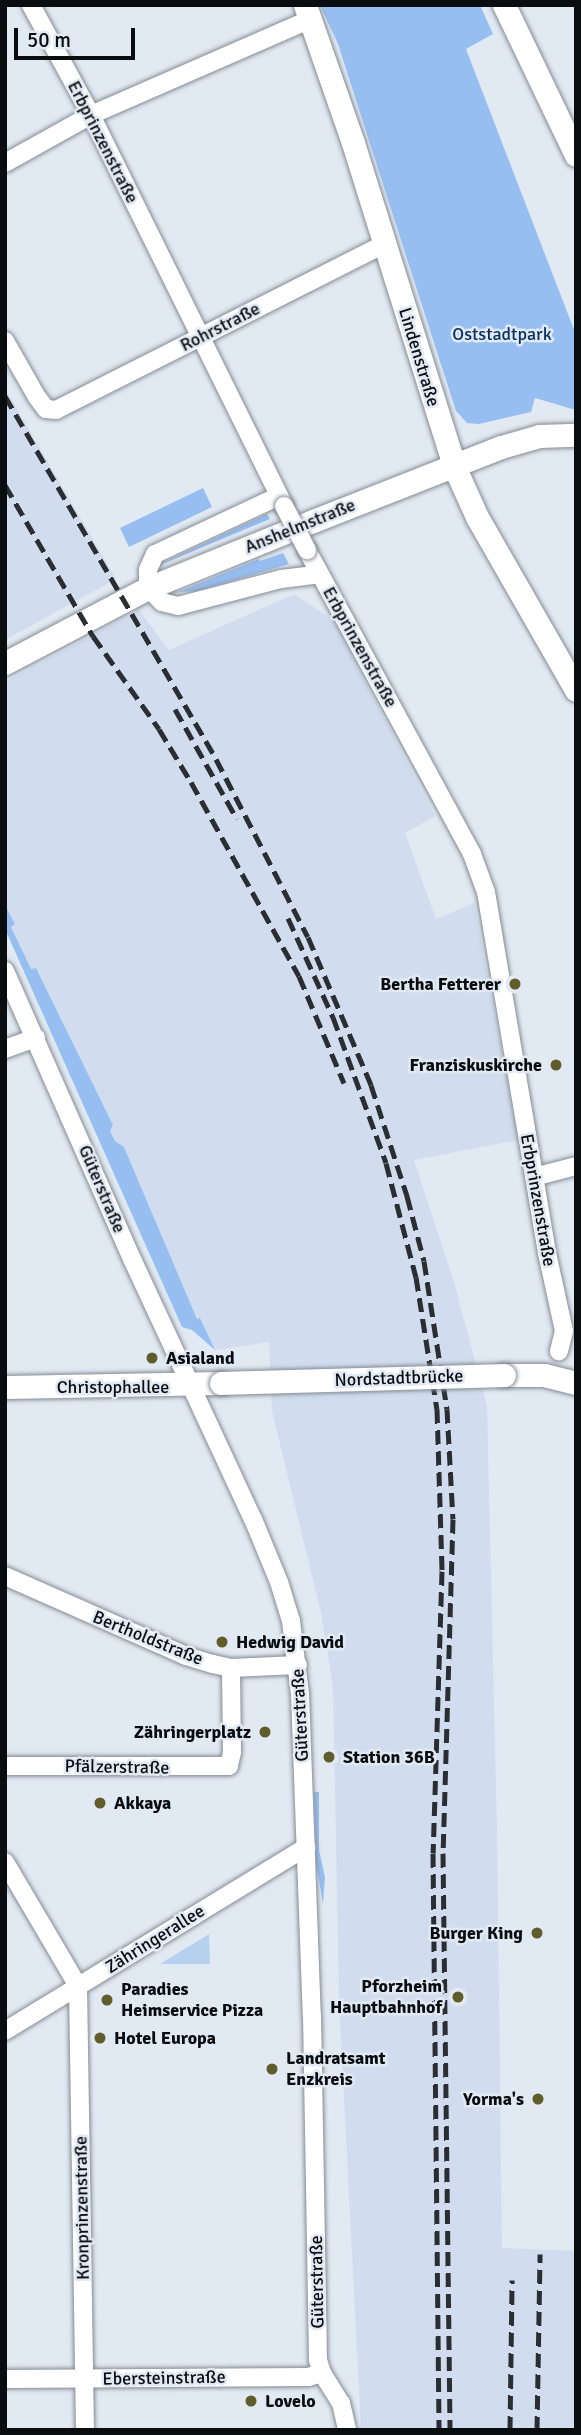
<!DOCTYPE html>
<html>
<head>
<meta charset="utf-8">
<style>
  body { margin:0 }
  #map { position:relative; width:581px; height:2435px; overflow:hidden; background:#e1e9f3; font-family:Signika,sans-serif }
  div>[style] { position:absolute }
  .built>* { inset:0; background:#d1ddee }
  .green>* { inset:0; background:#97bef1 }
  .water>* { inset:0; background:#b8d0f0 }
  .roads { filter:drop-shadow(0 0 2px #848b94) drop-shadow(0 0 2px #848b94) }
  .minor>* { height:18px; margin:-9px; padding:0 9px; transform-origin:9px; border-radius:9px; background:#fff }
  .major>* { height:23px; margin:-11.5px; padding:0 11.5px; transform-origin:11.5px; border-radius:11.5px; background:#fff }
  .rail>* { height:5px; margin-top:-2.5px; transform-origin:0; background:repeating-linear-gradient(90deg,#2a2e32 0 14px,transparent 0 21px) }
  .bridges { filter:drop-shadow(0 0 2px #848b94) drop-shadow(0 0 2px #848b94) }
  .minor-bridge>* { height:18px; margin:-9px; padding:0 9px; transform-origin:9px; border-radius:9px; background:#fff }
  .major-bridge>* { height:23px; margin:-11.5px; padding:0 11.5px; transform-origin:11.5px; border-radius:11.5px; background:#fff }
  .dots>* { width:19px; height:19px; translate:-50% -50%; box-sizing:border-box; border:4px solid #e1e9f3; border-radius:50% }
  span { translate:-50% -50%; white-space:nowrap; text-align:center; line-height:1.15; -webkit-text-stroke:5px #e1e9f3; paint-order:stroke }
  .street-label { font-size:18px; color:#0a0d10 }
  .park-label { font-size:18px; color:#083161 }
  .poi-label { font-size:18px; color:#0a0d10; font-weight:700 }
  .right { translate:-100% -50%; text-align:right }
  .left { translate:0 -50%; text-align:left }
  .frame { position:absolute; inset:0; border:7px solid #0a0d10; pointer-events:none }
  .scale { position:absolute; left:14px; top:28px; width:121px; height:32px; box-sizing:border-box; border:4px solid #0a0d10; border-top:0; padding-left:9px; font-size:21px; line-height:24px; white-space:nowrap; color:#0a0d10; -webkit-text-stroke:5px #e1e9f3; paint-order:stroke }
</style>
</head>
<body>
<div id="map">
  <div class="built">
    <i style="clip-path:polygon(5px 388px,116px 579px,5px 640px)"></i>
    <i style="clip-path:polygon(294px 594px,333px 620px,435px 816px,405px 833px,436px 919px,474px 903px,518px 1140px,414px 1160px,454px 1282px,487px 1406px,497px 1828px,502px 2248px,576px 2251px,575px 2430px,361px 2430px,339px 2000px,333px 1687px,321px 1613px,272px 1411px,269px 1342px,215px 1350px,200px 1318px,197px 1319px,124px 1147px,115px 1141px,110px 1131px,113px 1125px,36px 968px,31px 970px,11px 926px,15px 924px,5px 905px,5px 682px,139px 610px,169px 650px)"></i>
  </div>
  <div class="green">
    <i style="clip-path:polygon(320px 5px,480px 5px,493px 34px,466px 49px,576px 335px,576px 410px,535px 398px,531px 412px,479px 424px,467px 423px,456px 411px,338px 44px)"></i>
    <i style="clip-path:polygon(203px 488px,212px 507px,129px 547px,120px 528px)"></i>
    <i style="clip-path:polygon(267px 514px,270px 519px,160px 565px,160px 564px)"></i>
    <i style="clip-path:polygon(283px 553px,289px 564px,197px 591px,178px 592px,259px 559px,260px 561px)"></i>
    <i style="clip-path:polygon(5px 905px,15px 924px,11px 927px,31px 969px,36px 968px,113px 1125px,110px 1131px,115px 1141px,124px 1147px,197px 1319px,200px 1318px,215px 1350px,192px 1330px,182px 1327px,5px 929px)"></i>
    <i style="clip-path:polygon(314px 1792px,319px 1792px,319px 1850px,325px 1877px,323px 1904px,316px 1863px)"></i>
  </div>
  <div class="water">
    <i style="clip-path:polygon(209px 1934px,210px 1964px,160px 1964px)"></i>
  </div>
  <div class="roads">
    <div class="minor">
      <i style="left:31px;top:5px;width:125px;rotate:61.4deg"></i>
      <i style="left:91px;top:115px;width:436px;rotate:63.7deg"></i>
      <i style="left:5px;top:163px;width:98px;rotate:-29.2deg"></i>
      <i style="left:91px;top:115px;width:240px;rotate:-23.6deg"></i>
      <i style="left:5px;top:341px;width:64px;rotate:60.3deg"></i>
      <i style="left:37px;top:397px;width:15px;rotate:53deg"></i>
      <i style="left:46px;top:409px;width:10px;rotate:6deg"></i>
      <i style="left:56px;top:410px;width:368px;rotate:-26.8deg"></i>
      <i style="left:279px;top:496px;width:137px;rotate:154.9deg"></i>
      <i style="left:155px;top:554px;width:17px;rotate:114deg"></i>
      <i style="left:148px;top:570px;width:18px;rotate:90deg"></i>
      <i style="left:148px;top:588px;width:20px;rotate:45deg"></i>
      <i style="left:162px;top:602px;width:16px;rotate:14deg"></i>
      <i style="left:178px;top:606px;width:106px;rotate:-14.7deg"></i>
      <i style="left:281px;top:579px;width:38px;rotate:-7deg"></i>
      <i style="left:307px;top:550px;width:346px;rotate:61.5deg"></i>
      <i style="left:472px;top:854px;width:40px;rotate:69.8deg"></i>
      <i style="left:486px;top:892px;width:366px;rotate:80.4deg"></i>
      <i style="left:547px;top:1253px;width:80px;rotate:77.7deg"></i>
      <i style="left:564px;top:1331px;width:21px;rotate:104deg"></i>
      <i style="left:5px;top:971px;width:317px;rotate:66.2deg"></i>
      <i style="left:133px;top:1261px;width:285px;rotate:65.1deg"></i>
      <i style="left:253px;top:1519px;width:68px;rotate:67.6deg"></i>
      <i style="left:279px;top:1582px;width:41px;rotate:72.9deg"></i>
      <i style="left:291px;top:1621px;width:74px;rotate:83deg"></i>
      <i style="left:300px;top:1694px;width:321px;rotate:87.9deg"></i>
      <i style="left:312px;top:2015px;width:345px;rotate:89deg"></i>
      <i style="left:318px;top:2360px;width:14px;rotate:73deg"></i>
      <i style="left:322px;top:2373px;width:36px;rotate:58deg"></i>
      <i style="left:341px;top:2403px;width:28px;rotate:77deg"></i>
      <i style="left:5px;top:1049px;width:33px;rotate:-20deg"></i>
      <i style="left:534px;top:1177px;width:43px;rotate:-14.7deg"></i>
      <i style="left:5px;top:1576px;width:198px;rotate:23.8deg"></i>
      <i style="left:186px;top:1656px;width:28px;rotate:17deg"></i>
      <i style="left:213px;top:1664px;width:18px;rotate:13deg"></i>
      <i style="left:231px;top:1668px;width:67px;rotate:-2.6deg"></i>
      <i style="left:5px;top:1766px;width:224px"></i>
      <i style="left:229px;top:1766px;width:14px;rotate:-78deg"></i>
      <i style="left:232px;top:1752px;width:84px;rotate:-90.7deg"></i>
      <i style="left:5px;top:1862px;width:144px;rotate:59.5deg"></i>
      <i style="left:78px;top:1986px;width:444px;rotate:89.1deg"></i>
      <i style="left:5px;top:2031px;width:353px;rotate:-31.4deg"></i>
      <i style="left:5px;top:2379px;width:303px;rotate:-0.4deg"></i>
      <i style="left:308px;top:2377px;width:15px;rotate:-16deg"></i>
    </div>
    <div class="major">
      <i style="left:305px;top:5px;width:146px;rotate:70.8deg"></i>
      <i style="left:353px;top:143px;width:338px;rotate:72.6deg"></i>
      <i style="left:454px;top:466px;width:56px;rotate:65.7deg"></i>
      <i style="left:477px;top:517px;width:199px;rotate:60.2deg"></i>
      <i style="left:504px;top:5px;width:166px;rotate:64.4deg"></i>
      <i style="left:5px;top:663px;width:161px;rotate:-27.7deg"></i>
      <i style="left:148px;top:588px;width:178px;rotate:-22.1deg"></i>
      <i style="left:313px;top:521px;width:202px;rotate:-21.5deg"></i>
      <i style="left:501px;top:447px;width:40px;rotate:-16deg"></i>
      <i style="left:539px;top:436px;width:37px;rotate:-2deg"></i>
      <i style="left:504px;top:1375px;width:40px"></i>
      <i style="left:544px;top:1375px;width:33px;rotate:14deg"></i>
      <i style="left:5px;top:1387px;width:216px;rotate:-1.1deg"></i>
    </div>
  </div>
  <div class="rail">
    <i style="left:5px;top:396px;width:420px;rotate:59.8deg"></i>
    <i style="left:216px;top:759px;width:200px;rotate:62.7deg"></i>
    <i style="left:308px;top:937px;width:161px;rotate:66.9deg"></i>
    <i style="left:371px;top:1085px;width:117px;rotate:72deg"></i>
    <i style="left:407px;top:1196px;width:67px;rotate:75.3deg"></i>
    <i style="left:424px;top:1261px;width:150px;rotate:81.2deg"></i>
    <i style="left:447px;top:1409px;width:110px;rotate:86.9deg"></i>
    <i style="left:453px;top:1519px;width:334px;rotate:91.7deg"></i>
    <i style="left:443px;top:1853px;width:577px;rotate:89.3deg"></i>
    <i style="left:5px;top:485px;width:175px;rotate:59.8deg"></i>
    <i style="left:93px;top:636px;width:114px;rotate:54.6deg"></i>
    <i style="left:159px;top:729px;width:62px;rotate:58.9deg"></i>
    <i style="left:191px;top:782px;width:222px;rotate:60.9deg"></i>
    <i style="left:299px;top:976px;width:116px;rotate:67.2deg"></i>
    <i style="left:175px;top:709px;width:126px;rotate:60.6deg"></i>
    <i style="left:288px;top:918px;width:109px;rotate:65.6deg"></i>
    <i style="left:333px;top:1017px;width:155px;rotate:70deg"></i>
    <i style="left:386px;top:1163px;width:118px;rotate:75.3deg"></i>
    <i style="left:416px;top:1277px;width:134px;rotate:81deg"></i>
    <i style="left:437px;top:1409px;width:162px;rotate:88.2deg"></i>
    <i style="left:442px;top:1571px;width:282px;rotate:91.8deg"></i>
    <i style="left:433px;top:1853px;width:577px;rotate:89.4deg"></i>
    <i style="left:510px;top:2430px;width:150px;rotate:-89.2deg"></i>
    <i style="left:537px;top:2430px;width:176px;rotate:-89deg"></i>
  </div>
  <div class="bridges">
    <div class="minor-bridge">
      <i style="left:284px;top:506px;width:50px;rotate:62.4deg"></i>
    </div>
    <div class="major-bridge">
      <i style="left:221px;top:1383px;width:283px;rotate:-1.6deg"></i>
    </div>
  </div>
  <div class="dots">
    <i style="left:515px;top:984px;background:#615d2a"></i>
    <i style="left:556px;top:1065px;background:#615d2a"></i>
    <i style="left:152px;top:1358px;background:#615d2a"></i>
    <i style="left:222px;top:1642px;background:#615d2a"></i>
    <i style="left:265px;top:1732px;background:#615d2a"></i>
    <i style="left:329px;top:1757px;background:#615d2a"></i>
    <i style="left:100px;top:1803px;background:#615d2a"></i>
    <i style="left:537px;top:1933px;background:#615d2a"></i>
    <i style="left:458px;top:1997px;background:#615d2a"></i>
    <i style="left:107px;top:2000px;background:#615d2a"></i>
    <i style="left:100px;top:2038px;background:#615d2a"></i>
    <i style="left:272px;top:2069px;background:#615d2a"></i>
    <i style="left:538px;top:2099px;background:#615d2a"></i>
    <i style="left:251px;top:2401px;background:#615d2a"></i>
  </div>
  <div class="street-label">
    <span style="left:103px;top:142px;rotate:63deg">Erbprinzenstraße</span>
    <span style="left:220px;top:327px;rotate:-27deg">Rohrstraße</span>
    <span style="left:419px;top:357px;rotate:73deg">Lindenstraße</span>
    <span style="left:300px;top:526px;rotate:-22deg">Anshelmstraße</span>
    <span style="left:360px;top:647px;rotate:61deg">Erbprinzenstraße</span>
    <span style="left:102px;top:1189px;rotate:67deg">Güterstraße</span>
    <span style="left:538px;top:1200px;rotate:80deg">Erbprinzenstraße</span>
    <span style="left:399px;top:1378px;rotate:-2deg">Nordstadtbrücke</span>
    <span style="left:113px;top:1387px">Christophallee</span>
    <span style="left:148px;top:1638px;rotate:22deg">Bertholdstraße</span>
    <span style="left:300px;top:1715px;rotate:-93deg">Güterstraße</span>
    <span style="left:117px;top:1767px;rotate:1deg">Pfälzerstraße</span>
    <span style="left:155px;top:1939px;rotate:-32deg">Zähringerallee</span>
    <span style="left:82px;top:2208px;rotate:-91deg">Kronprinzenstraße</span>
    <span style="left:317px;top:2282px;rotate:-91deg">Güterstraße</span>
    <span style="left:164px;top:2378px;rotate:-1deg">Ebersteinstraße</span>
  </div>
  <div class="park-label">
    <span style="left:502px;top:334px">Oststadtpark</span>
  </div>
  <div class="poi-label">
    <span class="right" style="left:501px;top:984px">Bertha Fetterer</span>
    <span class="right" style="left:542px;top:1065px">Franziskuskirche</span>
    <span class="left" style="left:166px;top:1358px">Asialand</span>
    <span class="left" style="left:236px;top:1642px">Hedwig David</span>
    <span class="right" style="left:251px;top:1732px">Zähringerplatz</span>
    <span class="left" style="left:343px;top:1757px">Station 36B</span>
    <span class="left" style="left:114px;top:1803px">Akkaya</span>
    <span class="right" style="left:523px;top:1933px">Burger King</span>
    <span class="right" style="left:442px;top:1997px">Pforzheim<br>Hauptbahnhof</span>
    <span class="left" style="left:121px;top:2000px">Paradies<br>Heimservice Pizza</span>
    <span class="left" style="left:114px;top:2038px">Hotel Europa</span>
    <span class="left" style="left:286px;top:2069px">Landratsamt<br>Enzkreis</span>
    <span class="right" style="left:524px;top:2099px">Yorma's</span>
    <span class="left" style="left:265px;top:2401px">Lovelo</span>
  </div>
  <div class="frame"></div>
  <div class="scale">50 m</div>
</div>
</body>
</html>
